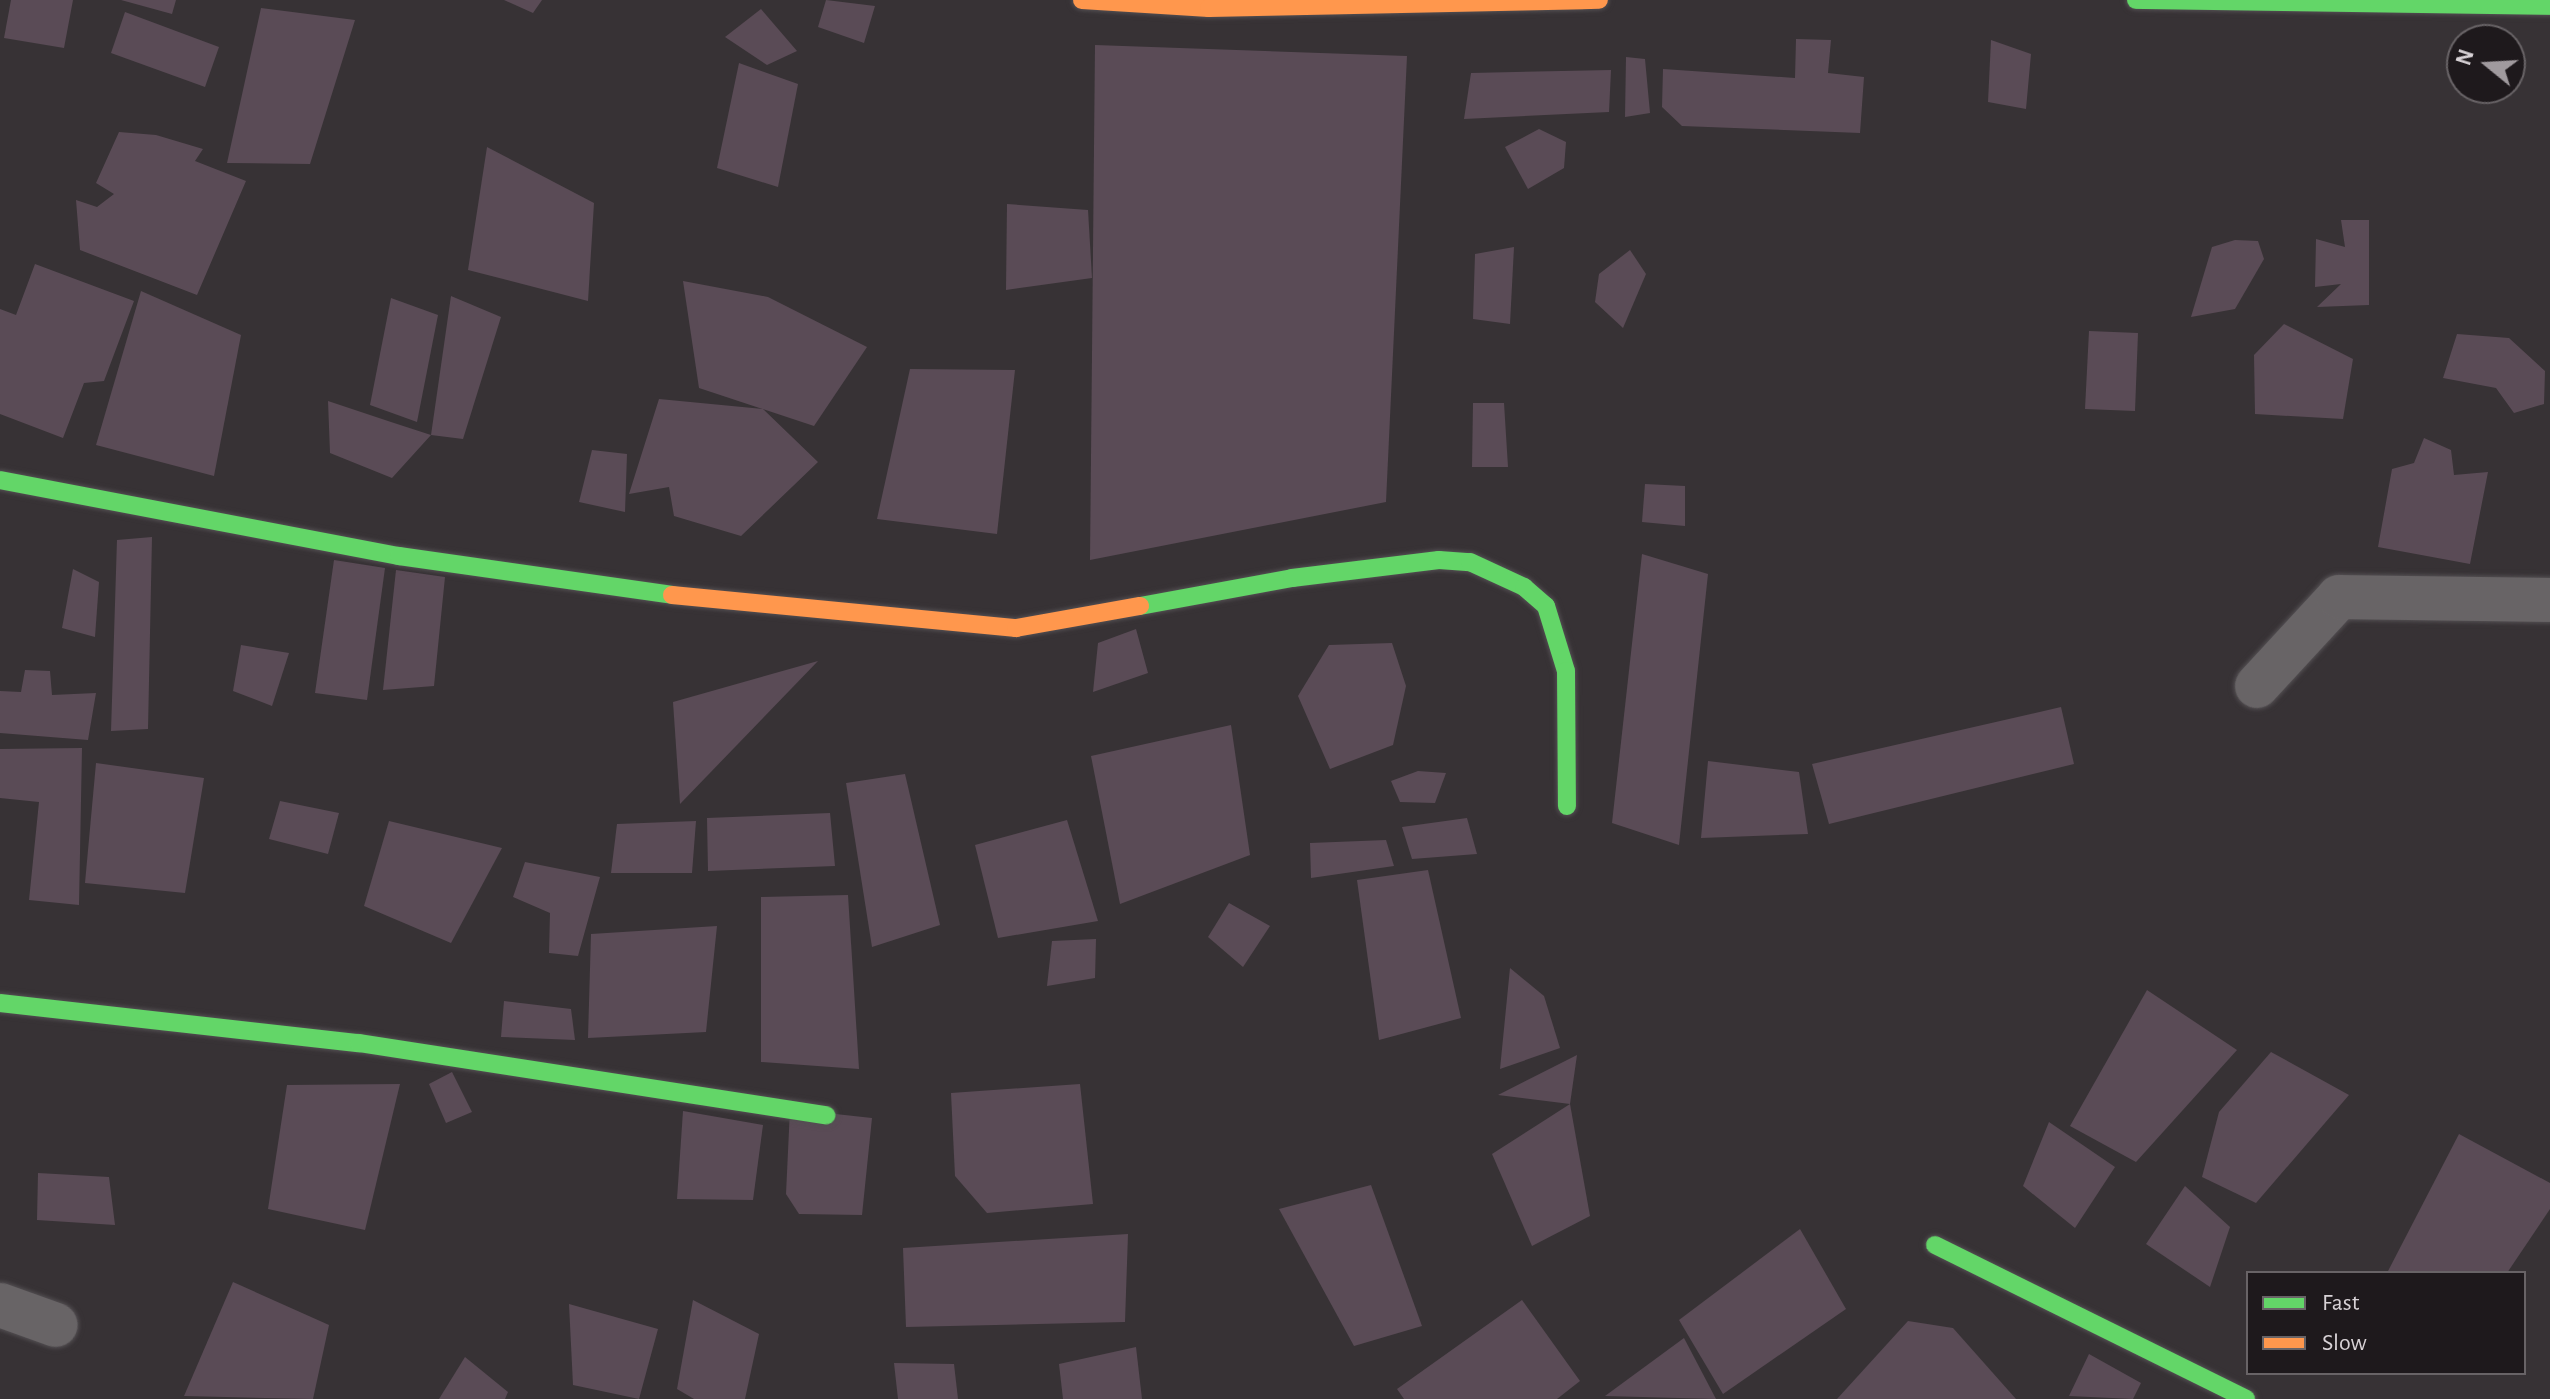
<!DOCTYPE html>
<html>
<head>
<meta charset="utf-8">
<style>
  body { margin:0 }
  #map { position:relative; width:2550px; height:1399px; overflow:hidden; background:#373235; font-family:"Alegreya Sans",sans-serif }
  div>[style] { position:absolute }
  .building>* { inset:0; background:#5a4b56 }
  .roads { filter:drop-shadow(0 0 2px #534f52) drop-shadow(0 0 2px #534f52) }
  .street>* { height:44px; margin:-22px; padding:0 22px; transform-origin:22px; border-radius:22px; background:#686466 }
  .fast>* { height:18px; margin:-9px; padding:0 9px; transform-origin:9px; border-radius:9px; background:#63d668 }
  .slow>* { height:18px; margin:-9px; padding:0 9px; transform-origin:9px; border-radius:9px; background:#ff974d }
  span { translate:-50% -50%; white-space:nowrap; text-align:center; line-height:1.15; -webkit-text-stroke:6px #1e191c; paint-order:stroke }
  .legend { position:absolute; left:2246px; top:1271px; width:280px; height:104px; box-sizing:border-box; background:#1e191c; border:2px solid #686366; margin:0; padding:10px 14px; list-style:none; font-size:24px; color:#d8d2d6 }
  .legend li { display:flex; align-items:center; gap:16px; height:40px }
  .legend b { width:40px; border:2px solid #686366 }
  .north { position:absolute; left:2446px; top:24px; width:80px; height:80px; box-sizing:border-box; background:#1e191c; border:2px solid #686366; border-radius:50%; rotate:288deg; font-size:22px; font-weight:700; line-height:32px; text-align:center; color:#d8d2d6 }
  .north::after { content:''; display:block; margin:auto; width:28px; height:36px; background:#a09a9e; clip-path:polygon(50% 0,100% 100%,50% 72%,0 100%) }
</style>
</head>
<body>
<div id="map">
  <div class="building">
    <i style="clip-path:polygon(11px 0,73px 0,64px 48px,4px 38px)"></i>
    <i style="clip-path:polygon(121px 0,176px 0,172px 14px)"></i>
    <i style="clip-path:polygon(504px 0,542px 0,533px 13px)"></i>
    <i style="clip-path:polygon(826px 0,875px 6px,864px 43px,818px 27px)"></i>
    <i style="clip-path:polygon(261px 8px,355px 20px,310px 164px,227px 163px)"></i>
    <i style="clip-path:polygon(761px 9px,797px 51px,767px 65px,725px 37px)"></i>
    <i style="clip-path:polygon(125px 12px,219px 47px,205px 87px,111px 53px)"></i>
    <i style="clip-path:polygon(1796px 39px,1831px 40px,1828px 73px,1864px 77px,1860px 133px,1682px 126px,1662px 107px,1663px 69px,1795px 78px)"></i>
    <i style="clip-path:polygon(1991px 40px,2031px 54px,2026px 109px,1988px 102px)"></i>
    <i style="clip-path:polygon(1095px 45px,1407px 56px,1386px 502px,1090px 560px)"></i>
    <i style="clip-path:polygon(1626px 57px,1645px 59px,1650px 113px,1625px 117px)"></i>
    <i style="clip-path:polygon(739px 63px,798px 84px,778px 187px,717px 168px)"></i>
    <i style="clip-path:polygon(1611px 70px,1609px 112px,1464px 119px,1471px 73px)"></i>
    <i style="clip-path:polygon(1539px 129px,1566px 142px,1564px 168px,1528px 189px,1505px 147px)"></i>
    <i style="clip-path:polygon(119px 132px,156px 135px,203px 149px,195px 161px,246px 181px,197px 295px,80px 250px,76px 200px,97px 207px,114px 194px,96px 183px)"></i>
    <i style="clip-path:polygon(487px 147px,594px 203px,588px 301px,468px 270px)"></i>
    <i style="clip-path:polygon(1007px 204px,1088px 210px,1092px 278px,1006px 290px)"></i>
    <i style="clip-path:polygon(2341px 220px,2369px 220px,2369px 305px,2317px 307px,2341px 284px,2315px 287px,2316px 239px,2345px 247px)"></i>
    <i style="clip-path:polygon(2235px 240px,2258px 241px,2264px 259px,2235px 309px,2191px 317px,2212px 247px)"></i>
    <i style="clip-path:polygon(1514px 247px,1510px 324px,1473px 319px,1475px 254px)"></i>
    <i style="clip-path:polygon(1630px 250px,1646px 274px,1623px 328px,1595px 302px,1599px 274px)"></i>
    <i style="clip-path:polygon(35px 264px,134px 301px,104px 381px,84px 383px,63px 438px,0 414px,0 309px,16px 315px)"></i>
    <i style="clip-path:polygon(683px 281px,768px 297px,867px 347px,814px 426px,699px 388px)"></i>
    <i style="clip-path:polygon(141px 291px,241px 335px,214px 476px,96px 445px)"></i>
    <i style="clip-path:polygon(451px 296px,501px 317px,463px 439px,431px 435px)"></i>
    <i style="clip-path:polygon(391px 298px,438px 315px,417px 422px,370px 405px)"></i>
    <i style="clip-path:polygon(2284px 324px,2353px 359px,2343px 419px,2255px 414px,2254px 355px)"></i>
    <i style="clip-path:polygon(2089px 331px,2138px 333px,2135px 411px,2085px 409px)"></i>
    <i style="clip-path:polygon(2457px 334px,2509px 338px,2545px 371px,2544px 404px,2514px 413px,2496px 388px,2443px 378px)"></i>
    <i style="clip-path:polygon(910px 369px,1015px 370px,997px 534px,877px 519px)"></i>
    <i style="clip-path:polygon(659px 399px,763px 409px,818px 462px,741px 536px,674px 516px,669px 487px,629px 494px)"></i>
    <i style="clip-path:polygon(328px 401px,391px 422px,431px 435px,392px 478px,330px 453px)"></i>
    <i style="clip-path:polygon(1473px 403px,1504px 403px,1508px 467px,1472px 467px)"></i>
    <i style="clip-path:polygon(2424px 438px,2451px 450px,2454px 475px,2488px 472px,2470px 564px,2378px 547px,2392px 469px,2414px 463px)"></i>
    <i style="clip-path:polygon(592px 450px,627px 454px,625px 512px,579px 502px)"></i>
    <i style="clip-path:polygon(1645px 484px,1685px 486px,1685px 526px,1642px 522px)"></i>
    <i style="clip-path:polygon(152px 537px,148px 729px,111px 731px,117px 540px)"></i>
    <i style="clip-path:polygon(1642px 554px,1708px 574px,1679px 845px,1612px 823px)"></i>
    <i style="clip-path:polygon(334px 560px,385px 568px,367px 700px,315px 693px)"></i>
    <i style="clip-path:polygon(73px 569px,99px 582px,95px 637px,62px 628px)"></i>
    <i style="clip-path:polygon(396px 570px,445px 577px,434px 686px,383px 690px)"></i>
    <i style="clip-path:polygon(1136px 629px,1148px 673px,1093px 692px,1098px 643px)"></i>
    <i style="clip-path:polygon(1392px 643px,1406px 686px,1393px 745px,1330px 769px,1298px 696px,1329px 645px)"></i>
    <i style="clip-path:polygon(241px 645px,289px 653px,272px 706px,233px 691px)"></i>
    <i style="clip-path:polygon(818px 661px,680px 804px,673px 702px)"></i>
    <i style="clip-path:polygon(25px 670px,50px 671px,52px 695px,96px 693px,88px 740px,0 733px,0 691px,21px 692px)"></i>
    <i style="clip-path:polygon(2061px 707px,2074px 764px,1829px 824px,1812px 764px)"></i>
    <i style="clip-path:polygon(1231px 725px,1250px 855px,1120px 904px,1091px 756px)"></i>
    <i style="clip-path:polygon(82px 748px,79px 905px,29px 900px,39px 802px,0 798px,0 749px)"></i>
    <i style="clip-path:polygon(1708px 761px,1799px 772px,1808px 834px,1701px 838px)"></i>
    <i style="clip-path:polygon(96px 763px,204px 778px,185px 893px,85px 883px)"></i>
    <i style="clip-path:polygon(1418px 771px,1446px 773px,1435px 803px,1400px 802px,1391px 781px)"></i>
    <i style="clip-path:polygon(905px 774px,940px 925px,872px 947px,846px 783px)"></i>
    <i style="clip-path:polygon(280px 801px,339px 813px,328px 854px,269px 839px)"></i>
    <i style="clip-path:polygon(830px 813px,835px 866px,708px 871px,707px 818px)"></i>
    <i style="clip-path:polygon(1467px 818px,1477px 854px,1412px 859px,1402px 827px)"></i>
    <i style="clip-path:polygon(1067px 820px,1098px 921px,998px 938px,975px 845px)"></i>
    <i style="clip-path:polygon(389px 821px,502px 848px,451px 943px,364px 906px)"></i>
    <i style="clip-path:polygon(696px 821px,692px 873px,611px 873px,617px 824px)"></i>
    <i style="clip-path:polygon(1386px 840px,1394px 866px,1311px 878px,1310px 843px)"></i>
    <i style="clip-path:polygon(525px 862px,600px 877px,578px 956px,549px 953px,550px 913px,513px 897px)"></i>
    <i style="clip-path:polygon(1428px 870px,1461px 1018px,1379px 1040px,1357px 880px)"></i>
    <i style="clip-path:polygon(848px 895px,859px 1069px,761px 1062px,761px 897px)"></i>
    <i style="clip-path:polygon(1229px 903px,1270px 926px,1243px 967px,1208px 937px)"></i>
    <i style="clip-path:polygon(717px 926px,706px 1032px,588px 1038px,591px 934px)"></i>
    <i style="clip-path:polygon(1096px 939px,1095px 978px,1047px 986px,1052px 941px)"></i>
    <i style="clip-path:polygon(1510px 968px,1544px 996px,1560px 1048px,1500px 1069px)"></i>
    <i style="clip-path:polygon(2147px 990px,2237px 1050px,2136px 1162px,2070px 1126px)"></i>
    <i style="clip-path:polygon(504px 1001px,571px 1009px,575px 1040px,501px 1037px)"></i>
    <i style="clip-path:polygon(2271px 1052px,2349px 1095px,2256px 1203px,2202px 1177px,2219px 1112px)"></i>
    <i style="clip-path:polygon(1577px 1055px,1570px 1104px,1498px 1095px)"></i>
    <i style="clip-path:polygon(452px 1072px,472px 1112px,446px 1123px,429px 1084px)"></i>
    <i style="clip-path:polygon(400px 1084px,365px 1230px,268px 1209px,287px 1085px)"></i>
    <i style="clip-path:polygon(1080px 1084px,1093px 1204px,987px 1213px,955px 1176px,951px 1093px)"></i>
    <i style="clip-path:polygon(1570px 1104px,1590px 1216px,1532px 1246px,1492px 1154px)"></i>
    <i style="clip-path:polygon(790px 1109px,872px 1118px,862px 1215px,799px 1214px,786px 1194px)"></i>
    <i style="clip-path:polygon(683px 1111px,763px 1125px,753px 1200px,677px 1199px)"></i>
    <i style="clip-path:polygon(2049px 1122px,2115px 1167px,2075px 1228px,2023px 1186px)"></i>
    <i style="clip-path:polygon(2459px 1134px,2550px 1183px,2550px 1209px,2507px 1273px,2387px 1273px)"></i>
    <i style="clip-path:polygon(38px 1173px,109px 1177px,115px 1225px,37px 1220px)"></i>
    <i style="clip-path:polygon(1371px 1185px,1422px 1326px,1354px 1346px,1279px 1209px)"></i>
    <i style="clip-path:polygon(2185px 1186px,2230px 1227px,2210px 1287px,2146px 1244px)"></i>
    <i style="clip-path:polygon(1800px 1229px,1846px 1309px,1723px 1394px,1679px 1320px)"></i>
    <i style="clip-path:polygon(1128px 1234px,1125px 1322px,906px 1327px,903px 1248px)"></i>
    <i style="clip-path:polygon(233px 1282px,329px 1325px,313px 1399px,184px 1396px)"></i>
    <i style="clip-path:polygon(693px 1300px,759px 1334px,745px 1399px,694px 1399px,677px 1389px)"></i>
    <i style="clip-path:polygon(1522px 1300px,1580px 1381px,1557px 1399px,1404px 1399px,1397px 1389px)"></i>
    <i style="clip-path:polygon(569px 1304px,658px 1329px,639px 1399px,573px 1385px)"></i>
    <i style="clip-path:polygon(1908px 1321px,1953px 1328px,2016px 1399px,1837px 1399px)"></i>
    <i style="clip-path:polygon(1684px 1338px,1716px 1399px,1605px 1396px)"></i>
    <i style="clip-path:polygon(1136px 1347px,1142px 1399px,1063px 1399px,1059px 1364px)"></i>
    <i style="clip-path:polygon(2089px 1354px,2141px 1383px,2133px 1399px,2069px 1396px)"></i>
    <i style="clip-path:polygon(465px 1357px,508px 1392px,505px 1399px,439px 1399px)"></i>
    <i style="clip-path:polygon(894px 1363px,954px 1364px,958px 1399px,898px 1399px)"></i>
  </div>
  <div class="roads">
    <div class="street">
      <i style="left:2257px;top:686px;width:121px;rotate:-47.3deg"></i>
      <i style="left:2339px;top:597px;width:211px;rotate:0.8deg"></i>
      <i style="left:0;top:1305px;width:59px;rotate:19.7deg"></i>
    </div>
    <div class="fast">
      <i style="left:2136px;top:0;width:414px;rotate:0.8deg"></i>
      <i style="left:0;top:480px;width:406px;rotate:10.8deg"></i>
      <i style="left:399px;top:556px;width:276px;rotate:8.1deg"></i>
      <i style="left:1140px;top:606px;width:155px;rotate:-10.4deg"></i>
      <i style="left:1292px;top:578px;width:148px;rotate:-7deg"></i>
      <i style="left:1439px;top:560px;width:31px;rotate:4deg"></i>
      <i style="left:1470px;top:562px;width:60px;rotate:24.8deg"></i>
      <i style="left:1524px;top:587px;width:29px;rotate:41deg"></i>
      <i style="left:1546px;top:606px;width:68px;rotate:72.9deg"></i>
      <i style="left:1566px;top:671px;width:135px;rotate:89.6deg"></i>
      <i style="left:0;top:1003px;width:361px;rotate:6.4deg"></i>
      <i style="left:359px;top:1043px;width:473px;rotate:8.8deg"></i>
      <i style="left:1935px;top:1245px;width:347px;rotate:26.3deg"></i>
    </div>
    <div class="slow">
      <i style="left:1082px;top:0;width:127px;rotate:3.6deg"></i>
      <i style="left:1209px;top:8px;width:390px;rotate:-1.2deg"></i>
      <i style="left:672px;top:595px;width:346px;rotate:5.5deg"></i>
      <i style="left:1016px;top:628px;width:126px;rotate:-10.1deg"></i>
    </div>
  </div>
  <ul class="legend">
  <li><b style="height:10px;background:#63d668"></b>Fast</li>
  <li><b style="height:10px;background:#ff974d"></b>Slow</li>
  </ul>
  <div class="north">N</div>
</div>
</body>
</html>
